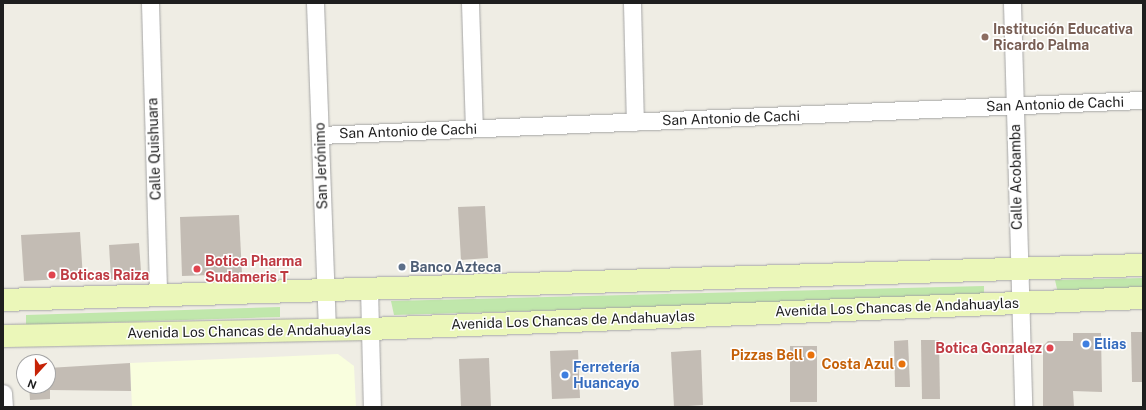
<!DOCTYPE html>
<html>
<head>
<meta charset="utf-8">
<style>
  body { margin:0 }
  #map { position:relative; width:1146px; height:410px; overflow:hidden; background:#efede4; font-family:"Public Sans",sans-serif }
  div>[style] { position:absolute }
  .education>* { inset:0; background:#f9fede }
  .grass>* { inset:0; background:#c0e7ab }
  .building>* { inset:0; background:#c3bcb4 }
  .roads { filter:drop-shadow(0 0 1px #a5a5a5) drop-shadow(0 0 1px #a5a5a5) }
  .street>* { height:17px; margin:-8.5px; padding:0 8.5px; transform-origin:8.5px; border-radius:8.5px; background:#fff }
  .secondary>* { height:22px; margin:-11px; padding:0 11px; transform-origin:11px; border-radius:11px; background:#ebf7b9 }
  .dots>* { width:11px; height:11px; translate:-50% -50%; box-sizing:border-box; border:2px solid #fff; border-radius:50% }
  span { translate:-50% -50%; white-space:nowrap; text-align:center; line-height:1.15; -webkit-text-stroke:3px #fff; paint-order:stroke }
  .education-label { font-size:14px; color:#785e54; font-weight:700 }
  .left { translate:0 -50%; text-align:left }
  .street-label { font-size:14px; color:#1e1e1e }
  .health-label { font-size:14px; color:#be3a42; font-weight:700 }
  .right { translate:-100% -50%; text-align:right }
  .service-label { font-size:14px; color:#4e5e75; font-weight:700 }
  .shop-label { font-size:14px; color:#366cbe; font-weight:700 }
  .food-label { font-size:14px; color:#c56008; font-weight:700 }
  .frame { position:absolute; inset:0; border:4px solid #1e1e1e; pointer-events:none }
  .north { position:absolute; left:16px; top:354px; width:40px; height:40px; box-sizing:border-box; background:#fff; border:1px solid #a5a5a5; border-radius:50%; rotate:201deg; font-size:11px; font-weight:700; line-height:16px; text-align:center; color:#1e1e1e }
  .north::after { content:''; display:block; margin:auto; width:14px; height:18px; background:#c62306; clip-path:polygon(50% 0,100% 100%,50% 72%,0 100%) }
</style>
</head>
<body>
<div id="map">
  <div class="education">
    <i style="clip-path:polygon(338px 354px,354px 366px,356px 407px,132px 407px,130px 363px)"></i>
  </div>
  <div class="grass">
    <i style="clip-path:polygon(1143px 278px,1143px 291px,1058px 293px,1055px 280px)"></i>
    <i style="clip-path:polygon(984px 286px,984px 298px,394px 315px,391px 301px)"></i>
    <i style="clip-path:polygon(280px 307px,280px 317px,26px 325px,26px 315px)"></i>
  </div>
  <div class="building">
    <i style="clip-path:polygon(485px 206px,488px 258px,461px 260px,458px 207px)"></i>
    <i style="clip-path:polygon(239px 215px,242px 274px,182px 276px,180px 217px)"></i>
    <i style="clip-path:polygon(80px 232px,83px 278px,24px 281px,21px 235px)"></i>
    <i style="clip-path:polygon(139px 243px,141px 271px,133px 278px,111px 279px,109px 245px)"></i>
    <i style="clip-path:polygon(1131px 332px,1143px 332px,1143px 382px,1132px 382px)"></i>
    <i style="clip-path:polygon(1073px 333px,1101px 333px,1102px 392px,1073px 391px,1074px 407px,1043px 407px,1043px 346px,1048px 341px,1073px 341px)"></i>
    <i style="clip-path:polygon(908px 340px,910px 387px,895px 387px,894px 341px)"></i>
    <i style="clip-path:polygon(921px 340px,939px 340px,940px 399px,922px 399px)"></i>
    <i style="clip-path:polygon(790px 346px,817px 346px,817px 402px,790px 402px)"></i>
    <i style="clip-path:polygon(578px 350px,580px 398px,552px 399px,550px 351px)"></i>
    <i style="clip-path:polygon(701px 350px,703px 405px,674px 407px,671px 352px)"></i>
    <i style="clip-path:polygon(489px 358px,491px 407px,461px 407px,459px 359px)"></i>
    <i style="clip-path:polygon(130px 363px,131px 391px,50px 390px,50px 399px,30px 400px,29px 386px,48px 386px,48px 368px)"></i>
  </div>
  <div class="roads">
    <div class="street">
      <i style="left:150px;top:3px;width:292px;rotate:88.4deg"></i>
      <i style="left:315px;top:3px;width:326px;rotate:87.9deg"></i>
      <i style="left:470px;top:3px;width:125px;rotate:88.2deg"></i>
      <i style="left:632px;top:3px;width:119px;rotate:88.6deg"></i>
      <i style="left:1012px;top:3px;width:404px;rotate:88.4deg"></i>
      <i style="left:320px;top:135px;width:824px;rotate:-2.44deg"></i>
      <i style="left:369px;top:288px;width:119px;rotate:88.6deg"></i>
      <i style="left:3px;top:393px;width:14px;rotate:86deg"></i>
    </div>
    <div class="secondary">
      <i style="left:3px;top:300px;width:1141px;rotate:-1.76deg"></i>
      <i style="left:3px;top:336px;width:367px;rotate:-1.1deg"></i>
      <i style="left:370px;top:329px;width:774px;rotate:-2.3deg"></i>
    </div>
  </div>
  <div class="dots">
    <i style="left:985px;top:37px;background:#8d6e63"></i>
    <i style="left:402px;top:267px;background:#5c6f8a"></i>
    <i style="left:197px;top:269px;background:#e0444e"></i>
    <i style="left:52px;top:275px;background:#e0444e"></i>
    <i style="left:1086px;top:344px;background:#3f7fe0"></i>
    <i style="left:1050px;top:348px;background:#e0444e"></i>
    <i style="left:811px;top:355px;background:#e8710a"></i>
    <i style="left:902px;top:364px;background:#e8710a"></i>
    <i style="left:565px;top:375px;background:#3f7fe0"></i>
  </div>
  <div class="education-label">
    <span class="left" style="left:993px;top:37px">Institución Educativa<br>Ricardo Palma</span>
  </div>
  <div class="street-label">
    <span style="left:1055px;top:104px;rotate:-2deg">San Antonio de Cachi</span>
    <span style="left:731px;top:118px;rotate:-2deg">San Antonio de Cachi</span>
    <span style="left:408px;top:131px;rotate:-2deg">San Antonio de Cachi</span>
    <span style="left:154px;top:149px;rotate:-92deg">Calle Quishuara</span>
    <span style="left:321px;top:166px;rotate:-92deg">San Jerónimo</span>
    <span style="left:1016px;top:177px;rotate:-91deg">Calle Acobamba</span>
    <span style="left:897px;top:307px;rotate:-2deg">Avenida Los Chancas de Andahuaylas</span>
    <span style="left:573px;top:320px;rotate:-2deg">Avenida Los Chancas de Andahuaylas</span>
    <span style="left:249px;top:331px;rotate:-1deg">Avenida Los Chancas de Andahuaylas</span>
  </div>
  <div class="health-label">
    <span class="left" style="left:205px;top:269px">Botica Pharma<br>Sudameris T</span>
    <span class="left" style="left:60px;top:275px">Boticas Raiza</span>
    <span class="right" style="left:1042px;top:348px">Botica Gonzalez</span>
  </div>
  <div class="service-label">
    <span class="left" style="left:410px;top:267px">Banco Azteca</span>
  </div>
  <div class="shop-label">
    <span class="left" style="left:1094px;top:344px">Elias</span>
    <span class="left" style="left:573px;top:375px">Ferretería<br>Huancayo</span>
  </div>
  <div class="food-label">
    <span class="right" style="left:803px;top:355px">Pizzas Bell</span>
    <span class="right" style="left:894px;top:364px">Costa Azul</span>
  </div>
  <div class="frame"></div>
  <div class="north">N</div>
</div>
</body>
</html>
